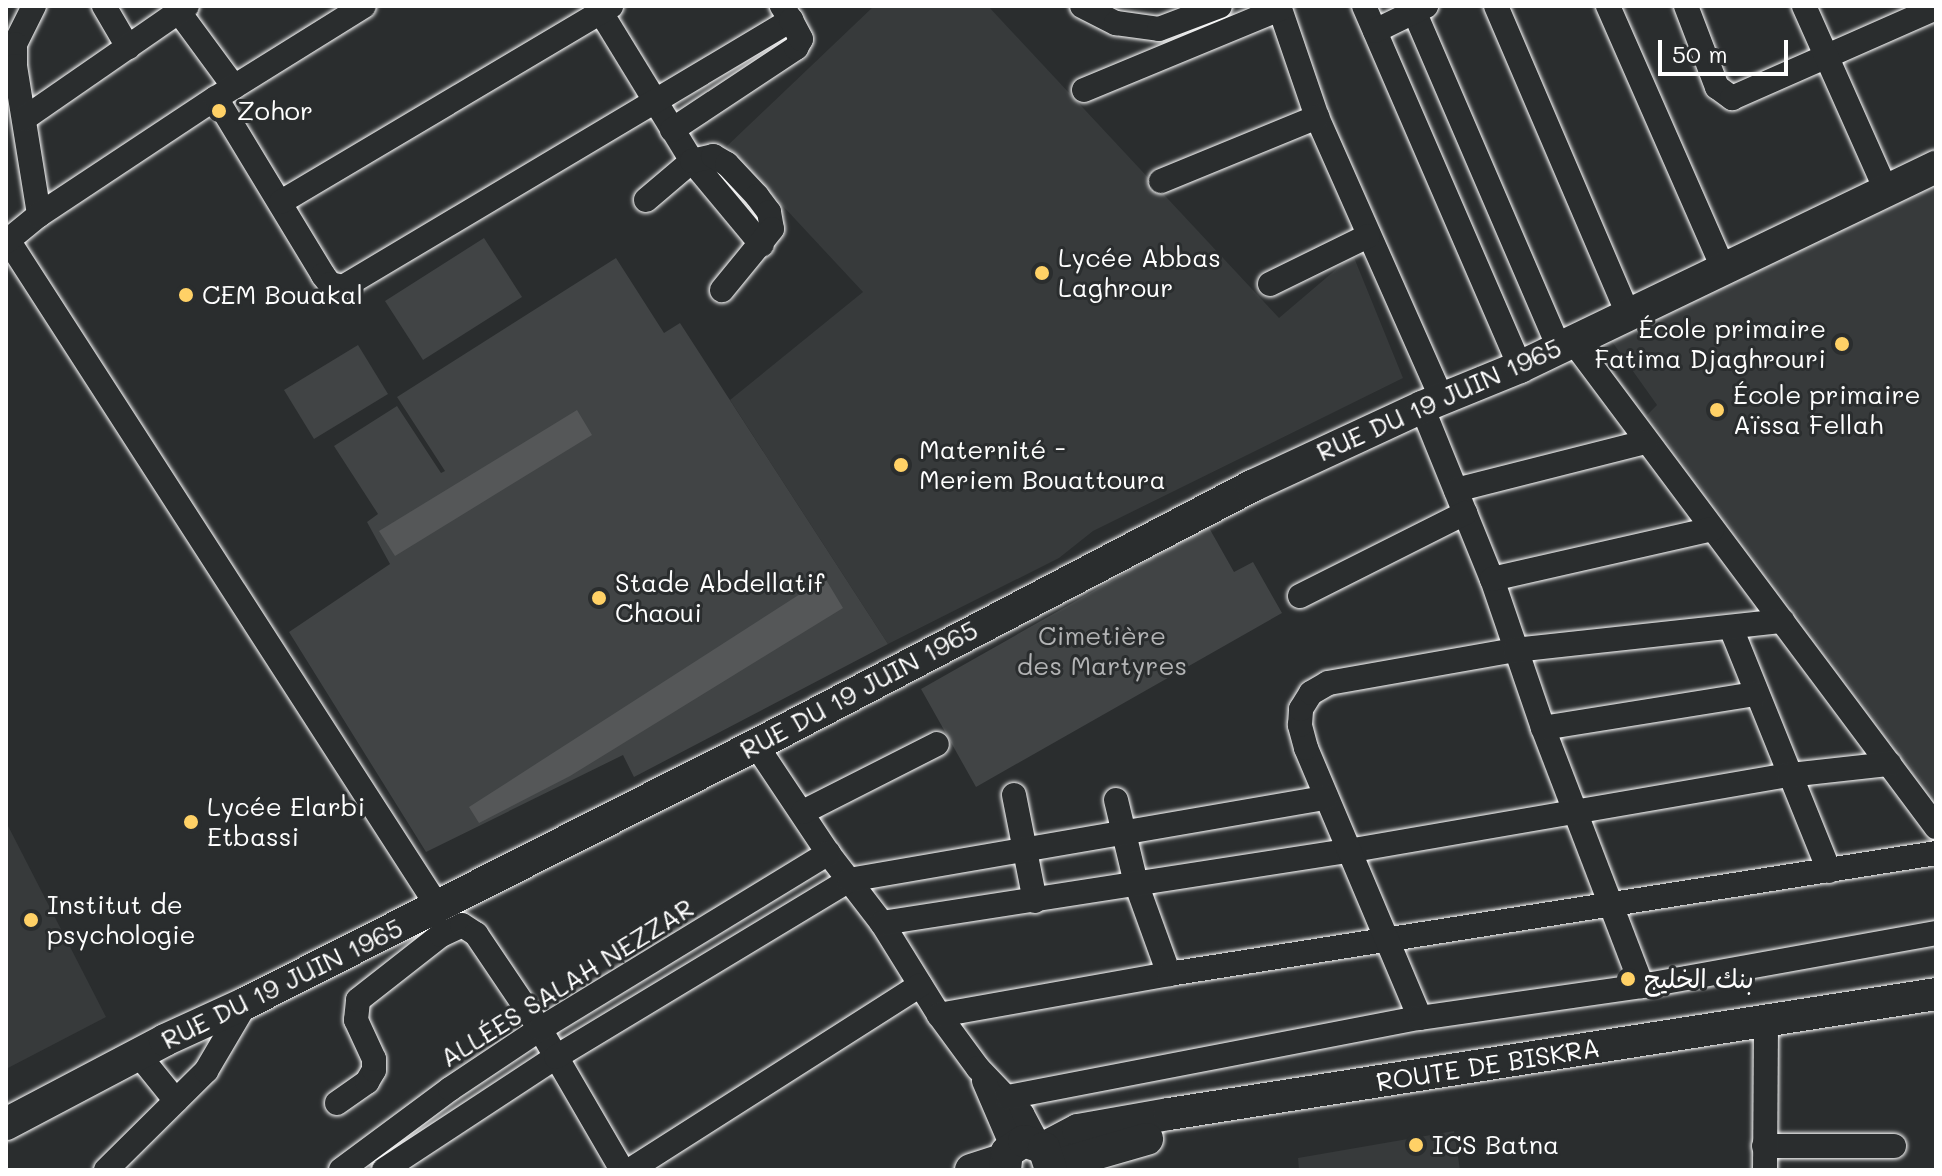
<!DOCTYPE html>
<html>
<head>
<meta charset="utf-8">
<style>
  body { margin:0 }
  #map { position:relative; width:1942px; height:1176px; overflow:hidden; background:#2a2d2e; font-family:Mali,"Playpen Sans Arabic",sans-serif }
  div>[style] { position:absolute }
  .built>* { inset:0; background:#373a3b }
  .green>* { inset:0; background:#414445 }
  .building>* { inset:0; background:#555758 }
  .roads { filter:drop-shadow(0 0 2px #fff) drop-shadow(0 0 2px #fff) }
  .minor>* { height:24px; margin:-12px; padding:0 12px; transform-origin:12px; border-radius:12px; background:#2a2d2e }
  .major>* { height:32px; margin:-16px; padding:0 16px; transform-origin:16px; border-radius:16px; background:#2a2d2e }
  .dots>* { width:22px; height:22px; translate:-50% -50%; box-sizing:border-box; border:4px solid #2a2d2e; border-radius:50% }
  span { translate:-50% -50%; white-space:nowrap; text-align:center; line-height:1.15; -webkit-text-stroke:6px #2a2d2e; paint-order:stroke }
  .poi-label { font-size:26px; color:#fff }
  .left { translate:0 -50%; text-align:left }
  .right { translate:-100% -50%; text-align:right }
  .street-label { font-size:26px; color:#fff }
  .park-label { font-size:26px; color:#b3b4b5 }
  .frame { position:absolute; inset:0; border:8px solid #fff; pointer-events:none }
  .scale { position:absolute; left:1658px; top:40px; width:130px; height:36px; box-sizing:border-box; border:4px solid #fff; border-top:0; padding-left:10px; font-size:24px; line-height:28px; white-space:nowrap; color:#fff; -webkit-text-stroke:6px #2a2d2e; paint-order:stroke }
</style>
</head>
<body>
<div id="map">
  <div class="built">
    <i style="clip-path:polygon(874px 6px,988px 6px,1279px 318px,1353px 255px,1403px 378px,1093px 531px,1059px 558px,888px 644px,730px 400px,863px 292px,727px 146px)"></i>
    <i style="clip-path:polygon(1936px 179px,1936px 800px,1647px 415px,1657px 405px,1608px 336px)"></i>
    <i style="clip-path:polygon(6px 822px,106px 1017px,6px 1069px)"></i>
    <i style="clip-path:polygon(1454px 1131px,1460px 1170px,1299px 1170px,1298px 1158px)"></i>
  </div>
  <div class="green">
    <i style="clip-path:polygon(484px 238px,522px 297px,423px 360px,385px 301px)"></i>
    <i style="clip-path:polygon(616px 258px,664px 333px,680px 323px,888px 644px,634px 777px,623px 755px,426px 852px,289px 632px,390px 564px,367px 522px,378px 514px,334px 446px,397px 406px,441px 473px,445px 471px,397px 397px)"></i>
    <i style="clip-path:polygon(358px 345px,388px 394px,314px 439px,284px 390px)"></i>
    <i style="clip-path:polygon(1208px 526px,1234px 572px,1253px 562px,1282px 613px,976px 787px,921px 689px)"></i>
  </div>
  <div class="building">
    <i style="clip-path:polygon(577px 410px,592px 435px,395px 556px,379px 531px)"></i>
    <i style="clip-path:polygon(825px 578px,843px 608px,570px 776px,479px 823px,469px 807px)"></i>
  </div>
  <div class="roads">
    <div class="minor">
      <i style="left:34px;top:6px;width:42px;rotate:116.6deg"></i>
      <i style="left:15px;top:44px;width:22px;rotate:90deg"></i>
      <i style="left:15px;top:66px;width:151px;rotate:80.8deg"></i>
      <i style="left:104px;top:6px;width:48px;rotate:59.7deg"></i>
      <i style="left:597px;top:6px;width:182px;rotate:58.5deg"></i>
      <i style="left:692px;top:161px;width:109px;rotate:50.2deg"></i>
      <i style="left:1082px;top:6px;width:38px;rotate:27deg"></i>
      <i style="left:1116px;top:23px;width:43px;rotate:7.9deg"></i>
      <i style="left:1159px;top:29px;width:65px;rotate:-20.7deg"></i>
      <i style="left:1279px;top:6px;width:117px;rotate:71.1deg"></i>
      <i style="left:1317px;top:117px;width:308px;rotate:66.1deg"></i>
      <i style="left:1364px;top:6px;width:393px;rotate:66.6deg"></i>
      <i style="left:1496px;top:6px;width:335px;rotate:66.8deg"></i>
      <i style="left:1608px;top:6px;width:286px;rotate:66.3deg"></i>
      <i style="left:1686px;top:6px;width:87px;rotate:69.1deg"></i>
      <i style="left:1717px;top:87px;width:19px;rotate:36deg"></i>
      <i style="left:1732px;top:98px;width:223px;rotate:-23.8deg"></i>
      <i style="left:1804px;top:6px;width:201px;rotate:66deg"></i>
      <i style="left:1414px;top:11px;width:366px;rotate:66.7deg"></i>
      <i style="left:179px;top:12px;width:93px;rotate:53.7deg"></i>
      <i style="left:1375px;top:31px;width:57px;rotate:-26.1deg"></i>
      <i style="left:1084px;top:90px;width:212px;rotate:-22.5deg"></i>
      <i style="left:216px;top:98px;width:207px;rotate:58.8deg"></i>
      <i style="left:323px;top:275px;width:11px;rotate:52deg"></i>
      <i style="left:330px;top:284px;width:13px;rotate:13deg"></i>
      <i style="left:343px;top:287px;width:522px;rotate:-30.79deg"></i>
      <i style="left:791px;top:20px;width:17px;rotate:-123deg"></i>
      <i style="left:25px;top:118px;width:197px;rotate:-34.7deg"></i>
      <i style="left:672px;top:130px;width:149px;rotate:-33.5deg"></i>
      <i style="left:796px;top:48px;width:10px;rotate:-61deg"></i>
      <i style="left:801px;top:39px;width:21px;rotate:-118deg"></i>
      <i style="left:1161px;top:181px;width:169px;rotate:-22.3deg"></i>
      <i style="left:646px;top:200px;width:60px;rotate:-40.3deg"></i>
      <i style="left:692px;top:161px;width:22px;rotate:-13deg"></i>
      <i style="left:713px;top:156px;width:16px;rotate:30deg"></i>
      <i style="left:727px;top:164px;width:44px;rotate:46.8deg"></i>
      <i style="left:757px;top:196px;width:20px;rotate:53deg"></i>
      <i style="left:769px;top:212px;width:17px;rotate:80deg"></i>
      <i style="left:772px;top:229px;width:79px;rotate:129.3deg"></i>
      <i style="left:281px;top:202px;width:384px;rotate:-30.7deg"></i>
      <i style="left:8px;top:240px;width:794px;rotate:57.19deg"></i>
      <i style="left:6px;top:242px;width:43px;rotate:-39.3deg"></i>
      <i style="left:39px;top:215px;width:212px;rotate:-33.5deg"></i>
      <i style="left:216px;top:98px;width:174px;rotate:-31.9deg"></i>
      <i style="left:1270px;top:284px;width:109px;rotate:-26.1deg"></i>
      <i style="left:1572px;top:340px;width:608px;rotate:53.22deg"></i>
      <i style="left:1422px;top:407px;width:186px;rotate:67.9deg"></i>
      <i style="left:1492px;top:579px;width:157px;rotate:71.1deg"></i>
      <i style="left:1543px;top:728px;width:276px;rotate:69deg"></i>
      <i style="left:1456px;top:490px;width:196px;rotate:-14.2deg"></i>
      <i style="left:1492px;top:579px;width:226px;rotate:-12.8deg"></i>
      <i style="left:1300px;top:596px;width:185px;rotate:-26.7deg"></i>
      <i style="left:1731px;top:628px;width:262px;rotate:68deg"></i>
      <i style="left:1543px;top:728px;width:216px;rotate:-9.1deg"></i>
      <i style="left:756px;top:745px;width:130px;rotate:56.3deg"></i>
      <i style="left:828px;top:853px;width:88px;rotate:52.4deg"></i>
      <i style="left:882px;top:923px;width:108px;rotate:58.2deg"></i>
      <i style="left:939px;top:1015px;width:66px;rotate:53.7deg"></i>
      <i style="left:978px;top:1068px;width:64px;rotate:46.3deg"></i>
      <i style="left:1022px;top:1114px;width:32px;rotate:62deg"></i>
      <i style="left:1014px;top:795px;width:108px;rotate:78.8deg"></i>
      <i style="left:1116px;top:800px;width:85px;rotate:76.5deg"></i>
      <i style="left:1136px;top:883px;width:97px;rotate:70.1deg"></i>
      <i style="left:803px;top:812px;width:150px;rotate:-26.9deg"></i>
      <i style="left:882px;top:923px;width:472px;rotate:-8.8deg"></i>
      <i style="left:1348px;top:851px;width:448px;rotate:-9.8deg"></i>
      <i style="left:1789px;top:775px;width:101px;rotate:-6.3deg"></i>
      <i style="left:939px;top:1015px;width:234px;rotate:-10.1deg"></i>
      <i style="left:1169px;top:974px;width:776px;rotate:-8.96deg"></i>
      <i style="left:1420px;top:1018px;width:293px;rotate:-112.9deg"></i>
      <i style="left:1306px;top:748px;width:24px;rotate:-105deg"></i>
      <i style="left:1300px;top:725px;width:16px;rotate:-86deg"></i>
      <i style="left:1301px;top:709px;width:19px;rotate:-58deg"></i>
      <i style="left:1311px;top:693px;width:20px;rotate:-30deg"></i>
      <i style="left:1328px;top:683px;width:190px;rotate:-10deg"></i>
      <i style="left:1515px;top:650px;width:269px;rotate:-6.2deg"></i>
      <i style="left:138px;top:1054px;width:60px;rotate:51deg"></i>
      <i style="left:984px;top:1081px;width:71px;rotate:66.7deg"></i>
      <i style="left:1008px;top:1097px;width:420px;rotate:-10.9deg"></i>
      <i style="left:1420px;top:1018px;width:224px;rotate:-8.2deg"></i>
      <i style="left:1642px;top:986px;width:299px;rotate:-10.2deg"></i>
      <i style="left:337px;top:1103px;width:37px;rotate:-35deg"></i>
      <i style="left:367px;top:1082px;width:14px;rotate:-60deg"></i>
      <i style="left:374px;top:1070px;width:11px;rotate:-90deg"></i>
      <i style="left:374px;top:1059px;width:43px;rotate:-114.8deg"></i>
      <i style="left:356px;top:1020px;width:20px;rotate:-84deg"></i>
      <i style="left:358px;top:1000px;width:105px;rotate:-38.1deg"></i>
      <i style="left:441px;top:935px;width:23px;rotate:-25deg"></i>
      <i style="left:462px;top:925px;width:17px;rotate:33deg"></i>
      <i style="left:476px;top:934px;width:115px;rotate:56deg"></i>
      <i style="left:540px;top:1029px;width:163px;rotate:59.8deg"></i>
      <i style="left:1764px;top:1146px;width:130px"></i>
      <i style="left:106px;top:1170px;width:141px;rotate:-44.7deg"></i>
      <i style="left:206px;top:1071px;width:79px;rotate:-59.5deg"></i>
      <i style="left:341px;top:1170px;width:136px;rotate:-36.6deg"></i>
      <i style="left:450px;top:1089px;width:108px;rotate:-33.7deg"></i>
      <i style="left:540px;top:1029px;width:338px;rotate:-31.4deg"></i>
      <i style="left:384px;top:1170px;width:206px;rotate:-33.3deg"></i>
      <i style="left:556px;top:1057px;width:342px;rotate:-31.1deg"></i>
      <i style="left:849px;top:880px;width:484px;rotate:-9.8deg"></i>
      <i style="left:630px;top:1170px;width:344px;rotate:-32.5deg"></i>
      <i style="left:1765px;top:1170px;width:148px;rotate:-89.6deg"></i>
    </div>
    <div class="major">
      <i style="left:6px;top:1124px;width:180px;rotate:-27.8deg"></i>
      <i style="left:165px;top:1040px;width:89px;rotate:-24.6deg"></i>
      <i style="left:246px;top:1003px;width:572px;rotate:-26.83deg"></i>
      <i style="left:756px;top:745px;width:560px;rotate:-27.57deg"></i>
      <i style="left:1252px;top:486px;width:187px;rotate:-24.9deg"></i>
      <i style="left:1422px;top:407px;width:106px;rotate:-22.2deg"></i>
      <i style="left:1520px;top:367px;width:462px;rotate:-25.7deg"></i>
      <i style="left:1044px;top:1148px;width:38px;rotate:-28deg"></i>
      <i style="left:1078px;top:1130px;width:92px;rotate:-10deg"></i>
      <i style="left:1169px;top:1114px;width:776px;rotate:-8.89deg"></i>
      <i style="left:1050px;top:1167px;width:101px;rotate:-16.1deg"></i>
      <i style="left:971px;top:1170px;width:35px;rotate:-18deg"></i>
      <i style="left:1005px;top:1170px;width:18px;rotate:-84deg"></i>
      <i style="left:1007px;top:1152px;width:20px;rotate:-33deg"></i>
      <i style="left:1024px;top:1141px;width:21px;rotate:19deg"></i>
      <i style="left:1044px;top:1148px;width:20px;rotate:72deg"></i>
    </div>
  </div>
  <div class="dots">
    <i style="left:219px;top:111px;background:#ffd166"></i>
    <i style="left:1042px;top:273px;background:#ffd166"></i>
    <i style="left:186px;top:295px;background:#ffd166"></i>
    <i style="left:1842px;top:344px;background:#ffd166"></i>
    <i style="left:1717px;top:410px;background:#ffd166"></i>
    <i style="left:901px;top:465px;background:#ffd166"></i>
    <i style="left:599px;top:598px;background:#ffd166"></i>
    <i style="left:191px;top:822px;background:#ffd166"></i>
    <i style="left:31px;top:920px;background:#ffd166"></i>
    <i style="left:1628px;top:979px;background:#ffd166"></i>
    <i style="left:1416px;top:1145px;background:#ffd166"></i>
  </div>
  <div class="poi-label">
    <span class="left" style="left:237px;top:111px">Zohor</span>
    <span class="left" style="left:1058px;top:273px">Lycée Abbas<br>Laghrour</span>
    <span class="left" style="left:202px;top:295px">CEM Bouakal</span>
    <span class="right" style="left:1826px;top:344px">École primaire<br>Fatima Djaghrouri</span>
    <span class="left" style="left:1733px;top:410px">École primaire<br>Aïssa Fellah</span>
    <span class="left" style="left:919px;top:465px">Maternité -<br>Meriem Bouattoura</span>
    <span class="left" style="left:615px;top:598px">Stade Abdellatif<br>Chaoui</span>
    <span class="left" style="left:207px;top:822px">Lycée Elarbi<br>Etbassi</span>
    <span class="left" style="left:47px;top:920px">Institut de<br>psychologie</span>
    <span class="left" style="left:1644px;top:979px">بنك الخليج</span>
    <span class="left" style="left:1432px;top:1145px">ICS Batna</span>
  </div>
  <div class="street-label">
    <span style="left:1439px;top:400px;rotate:-24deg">RUE DU 19 JUIN 1965</span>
    <span style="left:859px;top:690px;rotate:-28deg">RUE DU 19 JUIN 1965</span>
    <span style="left:567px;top:983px;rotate:-32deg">ALLÉES SALAH NEZZAR</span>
    <span style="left:282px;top:984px;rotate:-26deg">RUE DU 19 JUIN 1965</span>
    <span style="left:1488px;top:1065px;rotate:-9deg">ROUTE DE BISKRA</span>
  </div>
  <div class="park-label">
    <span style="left:1102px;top:651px">Cimetière<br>des Martyres</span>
  </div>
  <div class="frame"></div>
  <div class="scale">50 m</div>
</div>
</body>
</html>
